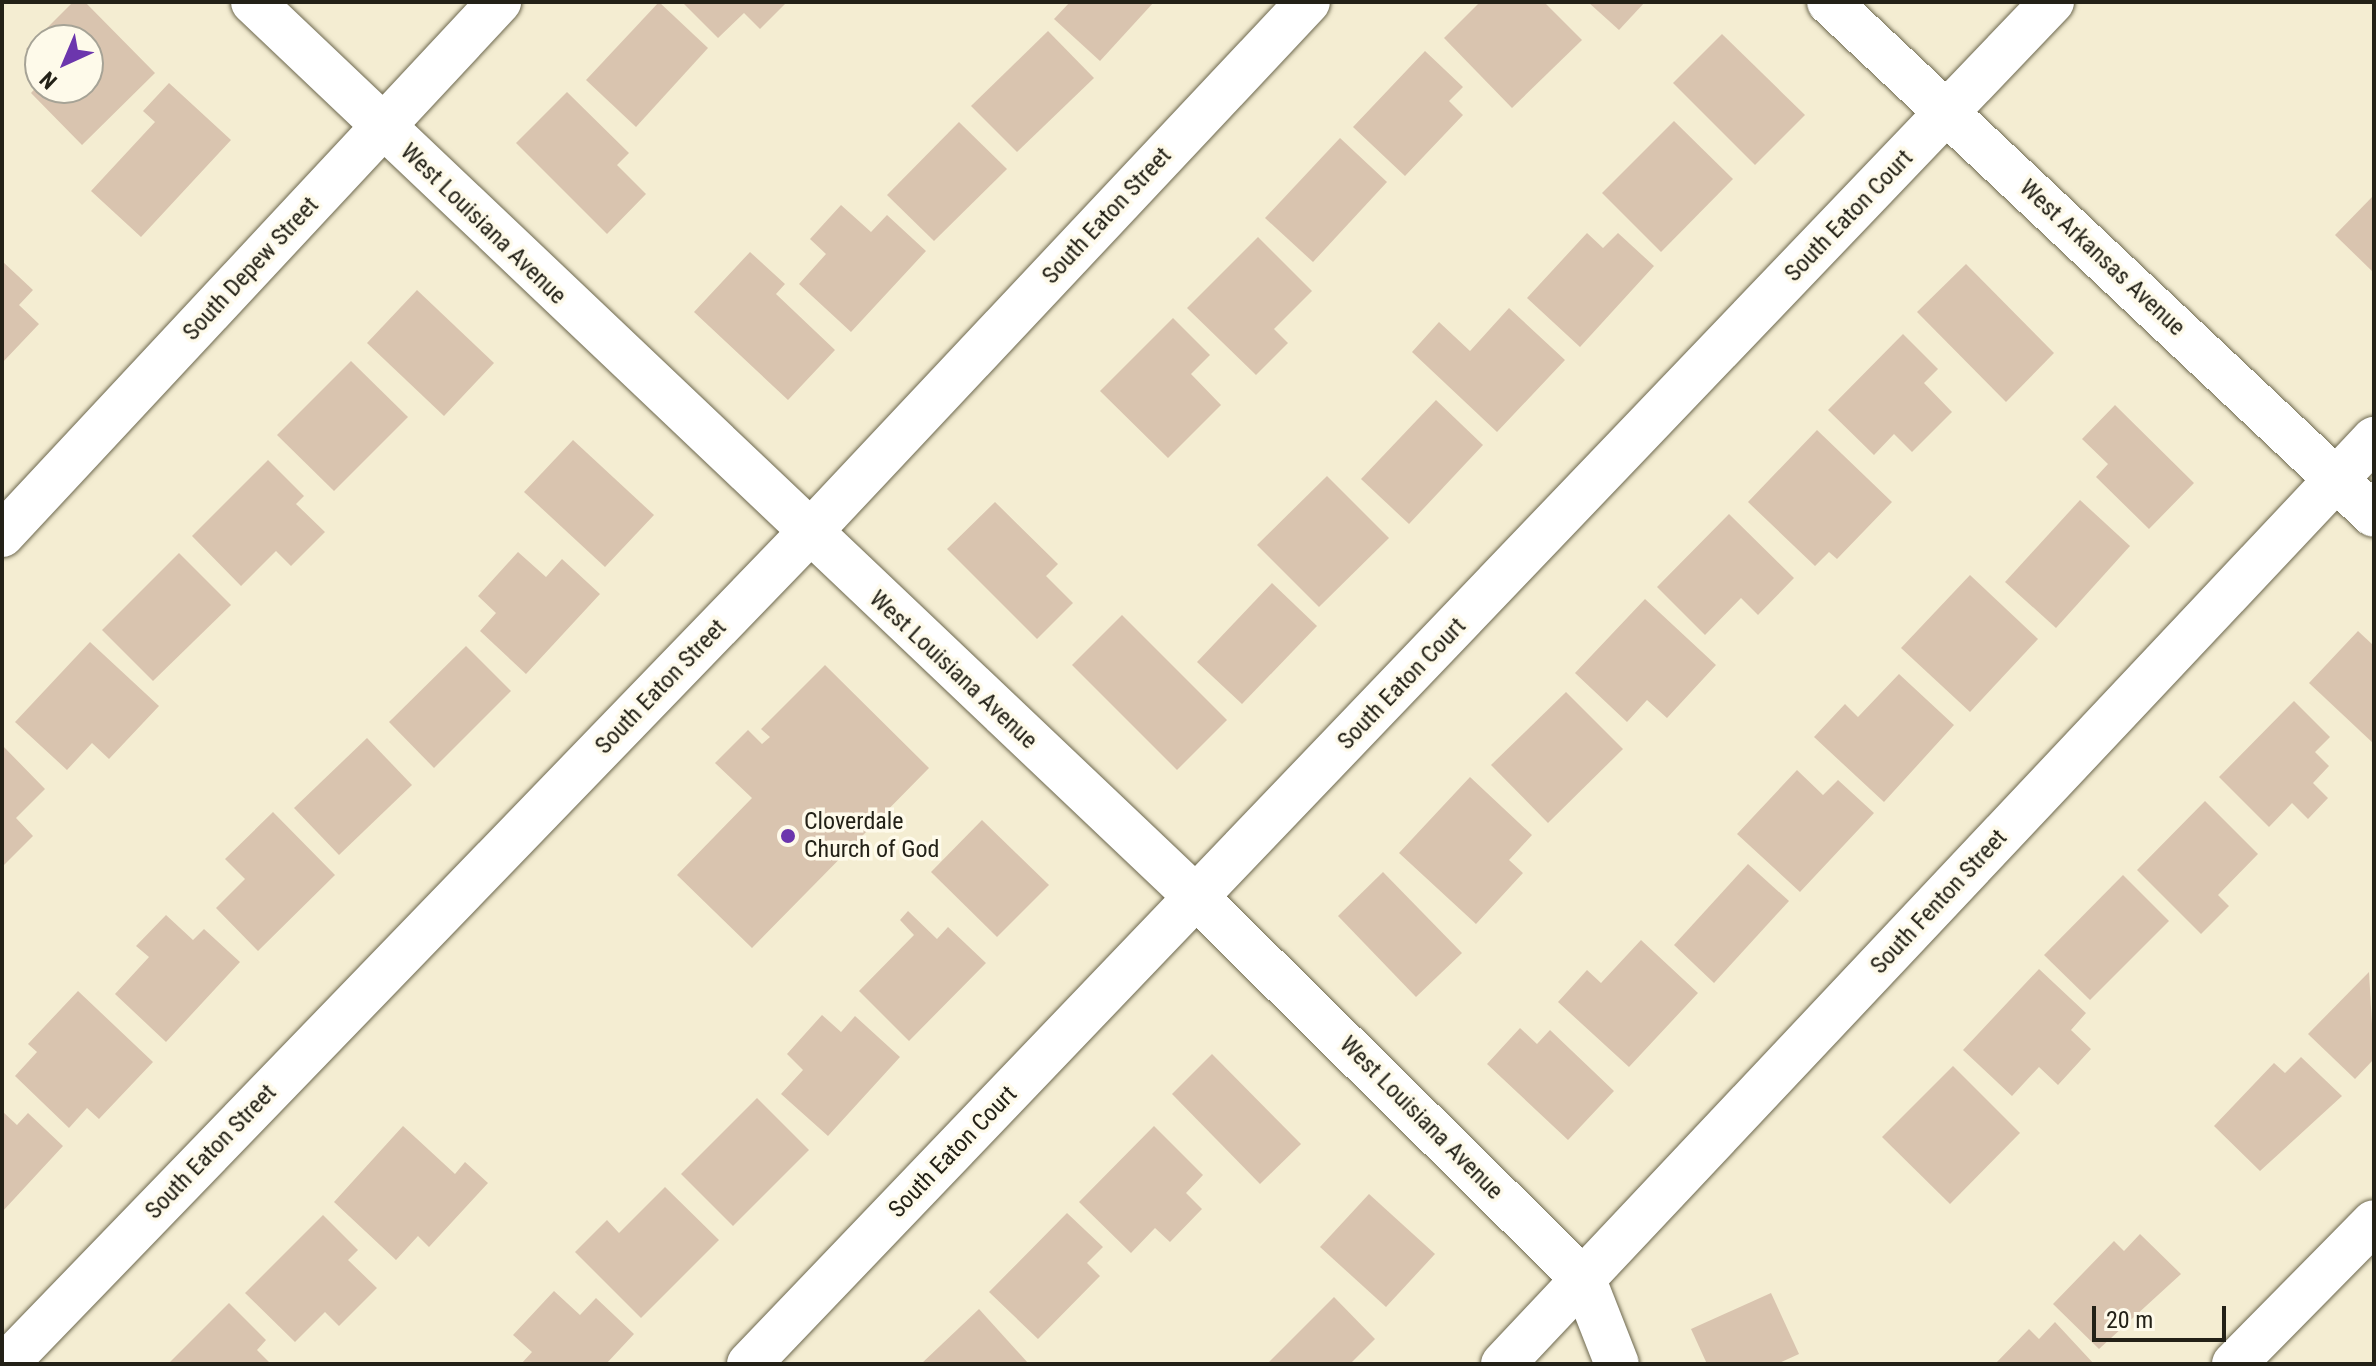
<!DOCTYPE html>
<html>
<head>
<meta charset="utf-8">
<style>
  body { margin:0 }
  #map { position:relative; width:2376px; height:1366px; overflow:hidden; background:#f4edd2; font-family:"Roboto Condensed",sans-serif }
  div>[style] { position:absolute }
  .building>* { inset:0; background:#d9c4af }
  .roads { filter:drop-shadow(0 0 2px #6d684f) drop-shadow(0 0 2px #6d684f) }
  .minor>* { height:44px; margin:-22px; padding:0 22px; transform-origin:22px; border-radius:22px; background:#fff }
  .dots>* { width:22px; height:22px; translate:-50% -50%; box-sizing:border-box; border:4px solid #fefaea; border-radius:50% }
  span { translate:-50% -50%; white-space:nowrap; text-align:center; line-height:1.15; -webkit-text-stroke:7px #fefaea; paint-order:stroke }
  .street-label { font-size:24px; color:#232117 }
  .poi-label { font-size:24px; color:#232117 }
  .left { translate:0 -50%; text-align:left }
  .frame { position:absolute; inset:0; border:4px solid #232117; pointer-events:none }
  .north { position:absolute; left:24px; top:24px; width:80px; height:80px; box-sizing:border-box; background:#fefaea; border:2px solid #a6a396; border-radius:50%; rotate:224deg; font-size:22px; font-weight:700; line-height:32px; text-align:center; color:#232117 }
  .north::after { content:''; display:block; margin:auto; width:28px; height:36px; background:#6c36ad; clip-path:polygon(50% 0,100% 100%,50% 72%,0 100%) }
  .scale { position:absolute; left:2092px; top:1306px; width:134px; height:36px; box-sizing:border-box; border:4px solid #232117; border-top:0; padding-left:10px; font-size:24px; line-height:28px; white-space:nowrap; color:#232117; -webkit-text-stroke:6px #fefaea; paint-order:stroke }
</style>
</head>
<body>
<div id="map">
  <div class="building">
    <i style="clip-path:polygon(73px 2px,85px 2px,155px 73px,82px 145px,31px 93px,40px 83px,88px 88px,88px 40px,40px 40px,40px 63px,26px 49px)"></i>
    <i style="clip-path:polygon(659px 2px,708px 48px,636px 127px,586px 80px)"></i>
    <i style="clip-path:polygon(682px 2px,787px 2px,760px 29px,744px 13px,718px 38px)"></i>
    <i style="clip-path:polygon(1070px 2px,1154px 2px,1100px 61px,1054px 19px)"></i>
    <i style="clip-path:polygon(1480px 2px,1544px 2px,1582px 40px,1512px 108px,1444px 38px)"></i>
    <i style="clip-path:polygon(1588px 2px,1645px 2px,1619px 30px)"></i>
    <i style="clip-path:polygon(1048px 31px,1094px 78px,1017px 152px,971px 106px)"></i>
    <i style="clip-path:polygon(1722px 34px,1805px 115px,1755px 165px,1673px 83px)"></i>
    <i style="clip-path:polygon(1425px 51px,1463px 87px,1449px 101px,1463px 115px,1405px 176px,1353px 127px)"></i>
    <i style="clip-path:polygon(169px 83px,231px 140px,141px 237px,91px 191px,155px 122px,143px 111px)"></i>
    <i style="clip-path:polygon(567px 92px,629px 153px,617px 165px,646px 194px,607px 234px,516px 143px)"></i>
    <i style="clip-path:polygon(1674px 121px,1733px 179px,1661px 252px,1602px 193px)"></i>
    <i style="clip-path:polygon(959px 122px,1007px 169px,934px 241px,887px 195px)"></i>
    <i style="clip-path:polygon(1340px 138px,1387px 182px,1313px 262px,1265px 218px)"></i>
    <i style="clip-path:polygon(2374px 195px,2374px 273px,2335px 235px)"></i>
    <i style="clip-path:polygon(841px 205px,871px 232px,887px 215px,926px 251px,851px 332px,799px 284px,826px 254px,810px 239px)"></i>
    <i style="clip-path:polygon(1587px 233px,1603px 248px,1618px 233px,1654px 266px,1580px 347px,1527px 298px)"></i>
    <i style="clip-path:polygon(1258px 237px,1312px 291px,1274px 329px,1288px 343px,1256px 375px,1187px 308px)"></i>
    <i style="clip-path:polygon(750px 252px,785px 284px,776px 294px,835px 350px,788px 400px,694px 312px)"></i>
    <i style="clip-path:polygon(2px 261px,33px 290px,19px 305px,39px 324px,2px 363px)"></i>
    <i style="clip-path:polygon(1966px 264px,2054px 353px,2006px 402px,1917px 312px)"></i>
    <i style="clip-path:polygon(417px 290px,494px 363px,444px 416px,367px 343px)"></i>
    <i style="clip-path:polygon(1509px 308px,1565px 360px,1497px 432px,1412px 352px,1439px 322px,1470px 351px)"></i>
    <i style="clip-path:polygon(1173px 318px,1210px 355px,1191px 374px,1221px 405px,1168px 458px,1100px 391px)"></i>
    <i style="clip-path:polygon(1903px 334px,1938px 369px,1924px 383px,1952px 412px,1912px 452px,1894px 434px,1874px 455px,1828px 410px)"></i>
    <i style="clip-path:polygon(351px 361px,408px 417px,334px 491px,277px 435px)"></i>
    <i style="clip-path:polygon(1436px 400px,1483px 445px,1409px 524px,1361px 479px)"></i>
    <i style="clip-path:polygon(2115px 405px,2194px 483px,2149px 529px,2096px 477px,2108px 464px,2082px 439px)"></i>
    <i style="clip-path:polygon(1817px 430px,1892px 502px,1837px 559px,1829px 552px,1815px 566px,1748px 502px)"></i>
    <i style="clip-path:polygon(573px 440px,654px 515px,605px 567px,524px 492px)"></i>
    <i style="clip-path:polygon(268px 460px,304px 496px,296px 504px,325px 532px,291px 566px,276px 551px,241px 586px,192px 536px)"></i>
    <i style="clip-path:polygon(1327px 476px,1389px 538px,1319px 607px,1257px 545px)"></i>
    <i style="clip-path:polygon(2080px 500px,2130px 546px,2056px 628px,2005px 582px)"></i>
    <i style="clip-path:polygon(995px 502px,1058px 564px,1046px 576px,1073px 603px,1037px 639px,947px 549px)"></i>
    <i style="clip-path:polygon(1729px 514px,1794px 578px,1758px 615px,1741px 598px,1705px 635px,1657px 587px)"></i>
    <i style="clip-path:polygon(518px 552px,546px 577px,562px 559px,600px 594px,526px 674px,480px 631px,496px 613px,478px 596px)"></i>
    <i style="clip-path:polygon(179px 553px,231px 605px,153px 681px,102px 630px)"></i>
    <i style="clip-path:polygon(1970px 575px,2038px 639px,1970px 712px,1901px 648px)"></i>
    <i style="clip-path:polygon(1272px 583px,1317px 626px,1242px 704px,1197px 662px)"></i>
    <i style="clip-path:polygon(1645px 599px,1716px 665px,1667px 718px,1647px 700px,1627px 722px,1575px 673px)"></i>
    <i style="clip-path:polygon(1122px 615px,1227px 720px,1177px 770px,1072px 665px)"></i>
    <i style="clip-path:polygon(2358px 631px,2374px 646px,2374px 744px,2309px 683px)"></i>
    <i style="clip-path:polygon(90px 642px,159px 706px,109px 759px,92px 743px,67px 770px,15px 722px)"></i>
    <i style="clip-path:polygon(466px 646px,511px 691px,434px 768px,389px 722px)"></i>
    <i style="clip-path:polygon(825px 665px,929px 768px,752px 948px,677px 875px,752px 798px,715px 763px,748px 730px,762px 744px,770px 737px,761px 729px)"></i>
    <i style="clip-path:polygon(1899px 674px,1954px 725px,1884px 802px,1814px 737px,1845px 704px,1858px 717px)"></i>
    <i style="clip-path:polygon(1566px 692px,1623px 749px,1548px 823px,1491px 765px)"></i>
    <i style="clip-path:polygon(2294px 701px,2330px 737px,2315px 752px,2329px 766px,2313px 783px,2328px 798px,2308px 819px,2292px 803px,2269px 827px,2219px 777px)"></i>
    <i style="clip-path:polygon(367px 738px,412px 785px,339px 855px,294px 808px)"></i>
    <i style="clip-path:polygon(2px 745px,45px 789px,16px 818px,33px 836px,2px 867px)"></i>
    <i style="clip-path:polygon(1797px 770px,1823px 795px,1838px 780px,1874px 813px,1800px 892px,1737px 834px)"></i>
    <i style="clip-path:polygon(1470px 777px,1532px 835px,1509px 860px,1523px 873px,1476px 924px,1399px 853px)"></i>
    <i style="clip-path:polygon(2205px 801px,2258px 854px,2218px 895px,2229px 906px,2201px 934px,2137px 870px)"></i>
    <i style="clip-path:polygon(273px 812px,335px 875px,258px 951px,216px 908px,245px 879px,225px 859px)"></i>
    <i style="clip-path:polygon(982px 820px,1049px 885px,997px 937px,931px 872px)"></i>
    <i style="clip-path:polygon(1748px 864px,1789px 901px,1714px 983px,1674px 945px)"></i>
    <i style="clip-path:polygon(1383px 872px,1462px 953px,1416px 997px,1338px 916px)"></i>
    <i style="clip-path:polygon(2123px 875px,2169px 921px,2090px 1000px,2044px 955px)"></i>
    <i style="clip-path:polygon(908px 911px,937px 939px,948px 927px,986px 963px,909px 1041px,859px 991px,914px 935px,900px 920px)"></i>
    <i style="clip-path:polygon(166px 915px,193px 940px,204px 929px,240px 962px,166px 1042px,115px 994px,149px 957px,136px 946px)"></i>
    <i style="clip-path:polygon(1641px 940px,1698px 993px,1629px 1067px,1558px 1002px,1587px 970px,1601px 983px)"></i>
    <i style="clip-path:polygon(2039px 969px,2086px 1013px,2071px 1030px,2091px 1049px,2058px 1085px,2039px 1067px,2012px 1096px,1963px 1050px)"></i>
    <i style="clip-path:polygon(2369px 972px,2374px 1059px,2355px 1079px,2308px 1034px)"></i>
    <i style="clip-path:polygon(78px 991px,153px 1062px,99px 1119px,87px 1108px,69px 1128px,15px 1076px,37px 1052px,28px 1044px)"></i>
    <i style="clip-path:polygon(822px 1015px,841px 1032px,855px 1016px,900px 1057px,828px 1136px,781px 1094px,803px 1070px,787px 1054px)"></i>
    <i style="clip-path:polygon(1520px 1028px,1537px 1044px,1550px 1030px,1614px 1091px,1568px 1140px,1487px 1064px)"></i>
    <i style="clip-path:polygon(1212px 1054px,1301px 1144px,1260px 1184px,1172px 1094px)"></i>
    <i style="clip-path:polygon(2301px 1057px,2342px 1096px,2260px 1171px,2214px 1126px,2274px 1063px,2285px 1073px)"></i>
    <i style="clip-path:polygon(1953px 1066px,2020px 1133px,1950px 1204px,1882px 1137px)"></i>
    <i style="clip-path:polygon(757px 1098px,809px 1150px,733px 1226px,681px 1174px)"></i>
    <i style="clip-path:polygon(2px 1111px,17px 1125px,28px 1113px,63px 1146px,2px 1212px)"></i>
    <i style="clip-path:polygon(403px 1126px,455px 1174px,465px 1162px,488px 1183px,429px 1247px,418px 1236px,396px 1260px,334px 1202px)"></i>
    <i style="clip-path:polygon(1154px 1126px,1203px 1175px,1186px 1193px,1202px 1209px,1170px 1242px,1155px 1228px,1131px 1253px,1079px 1202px)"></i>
    <i style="clip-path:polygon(665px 1187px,719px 1240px,641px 1318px,575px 1252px,607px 1220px,619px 1233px)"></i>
    <i style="clip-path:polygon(1369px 1194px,1435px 1254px,1386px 1307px,1320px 1247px)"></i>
    <i style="clip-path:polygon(1067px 1213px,1103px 1247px,1087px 1263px,1100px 1276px,1038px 1339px,989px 1292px)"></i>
    <i style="clip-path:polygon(323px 1215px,358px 1250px,348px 1260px,377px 1288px,339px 1326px,325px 1312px,295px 1342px,245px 1293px)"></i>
    <i style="clip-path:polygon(2140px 1234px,2181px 1274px,2099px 1349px,2053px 1304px,2114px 1241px,2124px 1251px)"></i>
    <i style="clip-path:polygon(554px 1291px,580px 1315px,596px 1298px,634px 1334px,606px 1364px,521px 1364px,532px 1352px,513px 1335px)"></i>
    <i style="clip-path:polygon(1771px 1293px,1799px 1354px,1777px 1364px,1707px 1364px,1691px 1329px)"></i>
    <i style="clip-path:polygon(1334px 1297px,1375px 1339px,1350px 1364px,1267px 1364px)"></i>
    <i style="clip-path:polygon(229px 1303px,266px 1340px,257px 1350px,271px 1364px,168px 1364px)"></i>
    <i style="clip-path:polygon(979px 1309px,1028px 1363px,921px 1364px)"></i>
    <i style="clip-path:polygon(2055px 1322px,2094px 1364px,1995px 1364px,2029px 1329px,2039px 1339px)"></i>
  </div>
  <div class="roads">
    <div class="minor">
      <i style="left:253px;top:2px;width:1302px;rotate:43.51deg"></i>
      <i style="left:1197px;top:898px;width:544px;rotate:44.63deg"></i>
      <i style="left:1584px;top:1280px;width:90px;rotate:68.6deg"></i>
      <i style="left:1829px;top:2px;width:748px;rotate:43.27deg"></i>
      <i style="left:2px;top:535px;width:729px;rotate:-47deg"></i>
      <i style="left:6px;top:1364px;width:1154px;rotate:-45.98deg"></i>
      <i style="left:808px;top:534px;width:730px;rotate:-46.78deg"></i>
      <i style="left:749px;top:1364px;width:1885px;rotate:-46.27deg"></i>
      <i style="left:1503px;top:1364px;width:1271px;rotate:-46.72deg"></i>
      <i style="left:2234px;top:1364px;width:199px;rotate:-45.4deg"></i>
    </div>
  </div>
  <div class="dots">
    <i style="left:788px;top:836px;background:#6c36ad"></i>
  </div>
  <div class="street-label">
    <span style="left:1107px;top:216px;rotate:-47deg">South Eaton Street</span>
    <span style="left:1849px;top:216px;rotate:-46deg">South Eaton Court</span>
    <span style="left:483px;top:224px;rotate:44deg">West Louisiana Avenue</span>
    <span style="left:2102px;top:258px;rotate:43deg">West Arkansas Avenue</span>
    <span style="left:251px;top:269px;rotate:-47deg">South Depew Street</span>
    <span style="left:953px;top:670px;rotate:43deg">West Louisiana Avenue</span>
    <span style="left:1402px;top:684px;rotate:-46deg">South Eaton Court</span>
    <span style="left:661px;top:687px;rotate:-46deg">South Eaton Street</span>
    <span style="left:1939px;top:902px;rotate:-47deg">South Fenton Street</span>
    <span style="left:1421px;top:1118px;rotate:45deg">West Louisiana Avenue</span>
    <span style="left:211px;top:1152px;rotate:-46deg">South Eaton Street</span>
    <span style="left:953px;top:1152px;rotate:-46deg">South Eaton Court</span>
  </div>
  <div class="poi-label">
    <span class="left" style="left:804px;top:836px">Cloverdale<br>Church of God</span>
  </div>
  <div class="frame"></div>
  <div class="north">N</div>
  <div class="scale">20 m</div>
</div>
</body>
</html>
